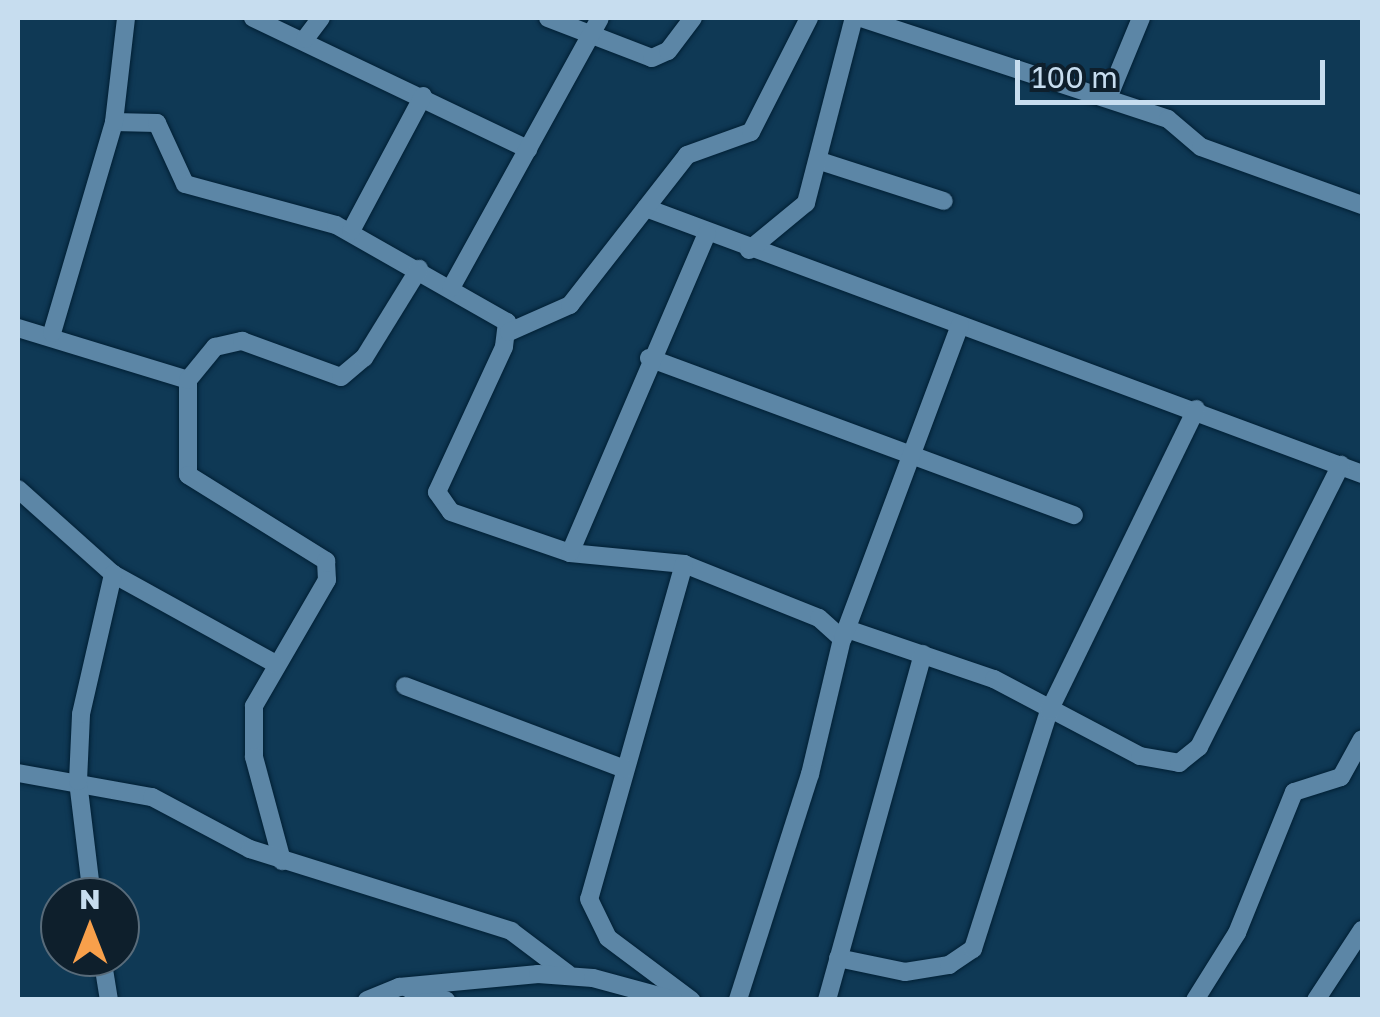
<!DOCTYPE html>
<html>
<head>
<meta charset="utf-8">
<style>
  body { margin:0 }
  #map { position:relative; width:1380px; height:1017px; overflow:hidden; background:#0f3955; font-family:"Golos Text",sans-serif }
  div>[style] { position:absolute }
  .roads { filter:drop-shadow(0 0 2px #011f34) drop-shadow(0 0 2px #011f34) }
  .street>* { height:18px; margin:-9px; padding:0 9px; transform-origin:9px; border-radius:9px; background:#5c86a6 }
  span { translate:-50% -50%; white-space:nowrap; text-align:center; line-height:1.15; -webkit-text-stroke:9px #0e1f2c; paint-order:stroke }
  .frame { position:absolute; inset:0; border:20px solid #c7ddef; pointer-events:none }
  .north { position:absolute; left:40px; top:877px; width:100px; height:100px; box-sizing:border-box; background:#0e1f2c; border:2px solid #586b7a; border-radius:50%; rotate:0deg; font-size:28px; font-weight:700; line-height:40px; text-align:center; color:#c7ddef }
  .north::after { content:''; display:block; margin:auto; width:35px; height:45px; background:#f8a04b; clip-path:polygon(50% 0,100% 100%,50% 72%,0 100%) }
  .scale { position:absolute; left:1015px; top:60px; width:310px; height:45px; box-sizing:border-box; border:5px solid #c7ddef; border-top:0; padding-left:12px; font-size:30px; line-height:35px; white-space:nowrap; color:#c7ddef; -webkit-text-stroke:8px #0e1f2c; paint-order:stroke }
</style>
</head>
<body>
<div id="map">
  <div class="roads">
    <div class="street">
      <i style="left:253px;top:18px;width:305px;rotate:25.5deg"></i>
      <i style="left:548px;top:18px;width:111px;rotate:21deg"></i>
      <i style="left:652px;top:58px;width:17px;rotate:-24deg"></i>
      <i style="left:668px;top:51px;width:41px;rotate:-52.9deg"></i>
      <i style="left:861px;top:18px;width:323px;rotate:18.2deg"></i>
      <i style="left:1168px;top:119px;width:43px;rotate:40.3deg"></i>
      <i style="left:1201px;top:147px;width:171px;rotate:19.8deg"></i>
      <i style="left:305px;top:39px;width:26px;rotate:-53deg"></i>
      <i style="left:1108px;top:98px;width:87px;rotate:-67.6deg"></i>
      <i style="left:114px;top:122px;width:43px;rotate:1.3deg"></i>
      <i style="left:157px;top:123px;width:67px;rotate:65.3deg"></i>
      <i style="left:185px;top:184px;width:156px;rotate:15.2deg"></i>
      <i style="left:336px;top:225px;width:197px;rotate:29.6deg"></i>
      <i style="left:507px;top:322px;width:25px;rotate:97deg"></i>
      <i style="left:504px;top:347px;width:160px;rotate:114.8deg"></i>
      <i style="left:437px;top:492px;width:24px;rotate:55deg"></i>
      <i style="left:451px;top:512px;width:126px;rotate:19deg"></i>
      <i style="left:570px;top:553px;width:115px;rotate:5.5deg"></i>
      <i style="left:684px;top:564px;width:145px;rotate:21.8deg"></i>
      <i style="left:819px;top:618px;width:31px;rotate:42deg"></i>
      <i style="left:842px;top:639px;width:139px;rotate:103.3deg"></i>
      <i style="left:810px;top:774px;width:237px;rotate:107.7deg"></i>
      <i style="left:820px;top:161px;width:130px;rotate:17.9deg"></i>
      <i style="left:646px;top:208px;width:764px;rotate:20.38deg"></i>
      <i style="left:351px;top:231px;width:153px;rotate:-61.9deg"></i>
      <i style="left:749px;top:250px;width:74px;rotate:-39.5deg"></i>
      <i style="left:806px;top:203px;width:191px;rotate:-75.5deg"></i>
      <i style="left:451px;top:288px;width:308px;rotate:-61.1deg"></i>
      <i style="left:18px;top:328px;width:178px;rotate:17deg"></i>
      <i style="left:188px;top:380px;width:95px;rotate:90deg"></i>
      <i style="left:188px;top:475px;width:163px;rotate:31.9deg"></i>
      <i style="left:326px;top:561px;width:19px;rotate:87deg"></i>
      <i style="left:327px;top:580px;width:146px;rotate:120.1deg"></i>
      <i style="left:254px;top:706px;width:51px;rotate:90deg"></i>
      <i style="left:254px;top:757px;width:108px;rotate:74.9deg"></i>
      <i style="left:509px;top:332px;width:67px;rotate:-23.9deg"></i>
      <i style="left:570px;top:305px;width:190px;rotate:-52deg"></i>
      <i style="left:687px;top:155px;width:68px;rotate:-19.8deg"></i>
      <i style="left:751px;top:132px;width:128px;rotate:-63deg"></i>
      <i style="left:52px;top:333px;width:220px;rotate:-73.6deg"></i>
      <i style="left:114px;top:122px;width:105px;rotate:-83.4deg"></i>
      <i style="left:649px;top:358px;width:453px;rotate:20.3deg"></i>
      <i style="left:188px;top:380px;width:43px;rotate:-50.7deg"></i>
      <i style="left:215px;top:347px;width:28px;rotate:-13deg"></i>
      <i style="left:242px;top:341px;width:105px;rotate:20deg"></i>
      <i style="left:341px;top:377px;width:30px;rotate:-40deg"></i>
      <i style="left:364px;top:358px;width:105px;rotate:-58.3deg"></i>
      <i style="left:18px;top:489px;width:127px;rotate:41.8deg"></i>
      <i style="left:113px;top:574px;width:184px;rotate:28.9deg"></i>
      <i style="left:570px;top:553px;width:348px;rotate:-66.8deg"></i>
      <i style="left:684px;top:564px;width:348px;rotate:105.8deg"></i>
      <i style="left:589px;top:899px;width:43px;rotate:64deg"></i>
      <i style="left:608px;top:938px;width:104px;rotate:36.8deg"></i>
      <i style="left:847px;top:629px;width:155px;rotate:18.8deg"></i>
      <i style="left:994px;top:679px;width:165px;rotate:27.8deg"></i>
      <i style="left:1140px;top:756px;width:40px;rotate:10deg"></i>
      <i style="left:1179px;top:763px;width:26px;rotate:-39deg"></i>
      <i style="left:1199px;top:747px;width:316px;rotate:-63.3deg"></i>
      <i style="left:843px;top:638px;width:334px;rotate:-69.5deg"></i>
      <i style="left:405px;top:686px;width:235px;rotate:20.7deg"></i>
      <i style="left:18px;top:773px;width:136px;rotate:10.2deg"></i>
      <i style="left:152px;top:797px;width:111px;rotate:28deg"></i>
      <i style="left:250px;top:849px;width:274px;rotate:17.4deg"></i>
      <i style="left:511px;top:931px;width:71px;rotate:37deg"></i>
      <i style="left:92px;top:897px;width:117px;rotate:-96.9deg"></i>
      <i style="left:78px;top:781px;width:67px;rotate:-87.4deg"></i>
      <i style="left:81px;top:714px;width:144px;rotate:-77.1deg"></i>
      <i style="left:102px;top:957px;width:44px;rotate:80.8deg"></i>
      <i style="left:838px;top:958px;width:68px;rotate:11.8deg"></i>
      <i style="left:905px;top:972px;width:45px;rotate:-9deg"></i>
      <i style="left:949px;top:965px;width:29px;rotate:-34deg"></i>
      <i style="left:973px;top:949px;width:250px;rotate:-72.3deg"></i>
      <i style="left:1049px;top:711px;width:336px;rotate:-64deg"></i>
      <i style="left:409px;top:989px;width:39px;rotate:17deg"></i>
      <i style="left:367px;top:1000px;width:35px;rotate:-22deg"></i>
      <i style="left:399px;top:987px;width:140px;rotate:-5.3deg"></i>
      <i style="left:538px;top:974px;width:55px;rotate:4.2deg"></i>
      <i style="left:593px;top:978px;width:84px;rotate:15.2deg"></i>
      <i style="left:827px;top:1000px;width:359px;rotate:-74.5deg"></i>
      <i style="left:1195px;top:1000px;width:79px;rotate:-57.9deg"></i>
      <i style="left:1237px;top:933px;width:152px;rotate:-68deg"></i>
      <i style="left:1294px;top:792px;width:49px;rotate:-17.7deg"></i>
      <i style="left:1341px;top:777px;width:43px;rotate:-61.1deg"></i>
      <i style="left:1316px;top:1000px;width:84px;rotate:-56.7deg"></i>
    </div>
  </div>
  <div class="frame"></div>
  <div class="north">N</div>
  <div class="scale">100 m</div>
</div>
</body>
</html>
